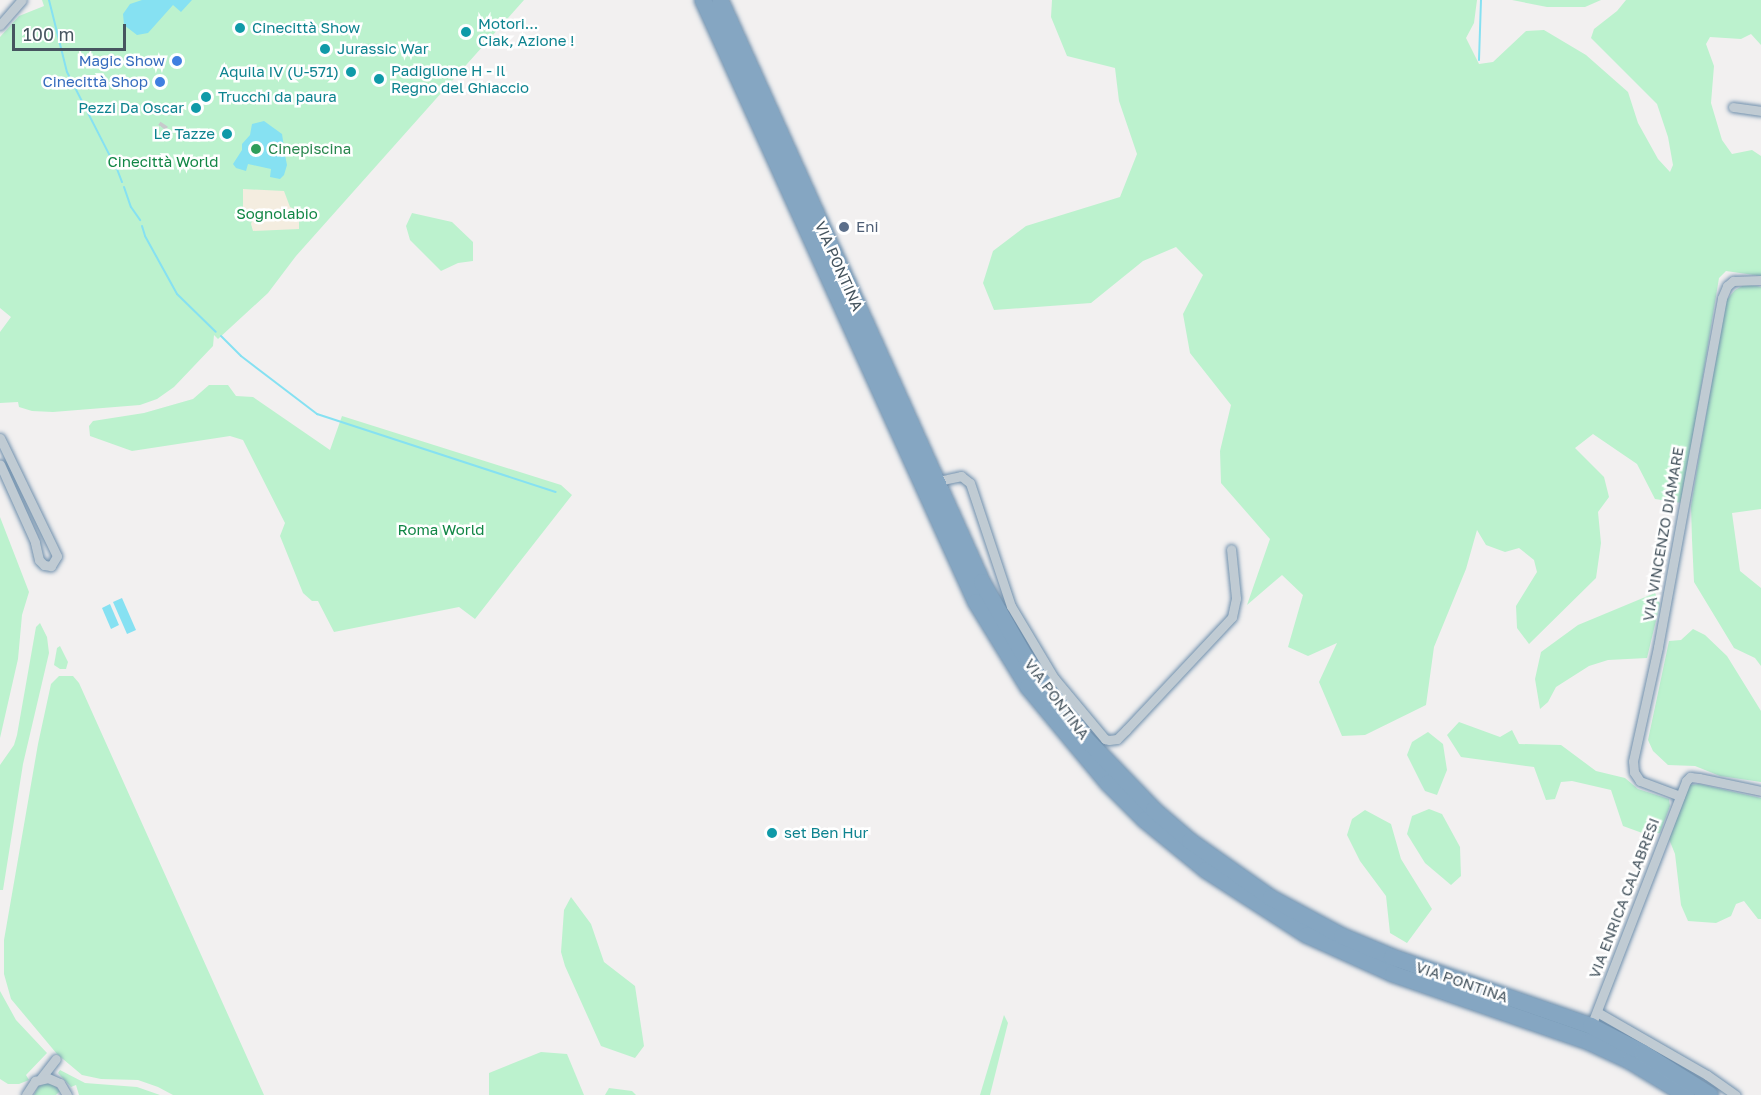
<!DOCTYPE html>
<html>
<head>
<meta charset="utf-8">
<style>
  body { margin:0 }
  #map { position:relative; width:1761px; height:1095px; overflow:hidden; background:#f2f0f0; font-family:"Golos Text",sans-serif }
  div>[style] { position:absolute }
  .green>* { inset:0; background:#bcf2ce }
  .sand>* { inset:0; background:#f4ede0 }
  .water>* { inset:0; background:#86e1f2 }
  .stream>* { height:2px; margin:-1px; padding:0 1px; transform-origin:1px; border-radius:1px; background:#86e1f2 }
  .street-tunnel>* { height:9px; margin-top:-4.5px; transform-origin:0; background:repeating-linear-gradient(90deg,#c7c9cc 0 9px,transparent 0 13.5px) }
  .roads { filter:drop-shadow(0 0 2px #7090ad) drop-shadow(0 0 2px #7090ad) }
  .street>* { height:9px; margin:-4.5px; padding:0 4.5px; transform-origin:4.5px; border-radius:4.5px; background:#c0cbd3 }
  .highway>* { height:16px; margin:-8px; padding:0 8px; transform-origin:8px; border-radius:8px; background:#85a6c2 }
  .dots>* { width:16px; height:16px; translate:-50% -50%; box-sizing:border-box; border:3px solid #fff; border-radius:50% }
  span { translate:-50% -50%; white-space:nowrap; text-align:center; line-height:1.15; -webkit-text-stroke:5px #fff; paint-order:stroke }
  .culture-label { font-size:15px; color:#0d838f }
  .left { translate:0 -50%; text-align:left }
  .right { translate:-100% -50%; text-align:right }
  .shop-label { font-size:15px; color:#366cbe }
  .leisure-label { font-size:15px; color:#27864d }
  .park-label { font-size:15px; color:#118645 }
  .service-label { font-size:15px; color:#4e5e75 }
  .street-label { font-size:15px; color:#46555f }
  .scale { position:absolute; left:12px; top:24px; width:114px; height:27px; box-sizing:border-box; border:3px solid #46555f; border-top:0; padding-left:8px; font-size:18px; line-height:21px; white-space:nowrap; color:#46555f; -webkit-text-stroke:4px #fff; paint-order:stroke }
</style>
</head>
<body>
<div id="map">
  <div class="green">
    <i style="clip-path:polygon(42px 0,524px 0,296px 256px,268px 293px,218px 339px,214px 335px,213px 346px,174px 387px,157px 399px,140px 405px,53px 412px,32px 411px,19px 407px,18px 402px,0 403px,0 332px,11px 317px,0 308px,0 37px,19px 16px,44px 6px)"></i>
    <i style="clip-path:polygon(1052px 0,1477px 0,1474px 23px,1466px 38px,1479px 64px,1493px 62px,1526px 31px,1544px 30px,1586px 55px,1628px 92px,1638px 123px,1658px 159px,1670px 172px,1673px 165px,1668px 137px,1657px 104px,1591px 38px,1594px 29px,1617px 11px,1626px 0,1761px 0,1761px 45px,1751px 34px,1741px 39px,1710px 37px,1706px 44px,1714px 66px,1711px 103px,1722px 140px,1732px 154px,1752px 150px,1761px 156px,1761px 276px,1726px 271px,1719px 278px,1682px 503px,1655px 499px,1637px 464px,1593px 434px,1575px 448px,1604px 477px,1609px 497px,1598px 512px,1601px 543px,1596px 578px,1529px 644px,1517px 628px,1516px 606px,1537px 572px,1534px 560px,1519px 548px,1505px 552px,1486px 545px,1477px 530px,1466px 569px,1434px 647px,1426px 705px,1365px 735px,1342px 736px,1319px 682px,1337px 643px,1308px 656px,1288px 647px,1303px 595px,1282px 575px,1247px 605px,1270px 539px,1221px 483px,1220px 451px,1231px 405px,1190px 353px,1183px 314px,1203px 275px,1176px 247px,1143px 261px,1091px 303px,994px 310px,983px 283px,993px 251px,1026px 226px,1120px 197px,1137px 154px,1119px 101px,1115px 68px,1067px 56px,1051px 17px)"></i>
    <i style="clip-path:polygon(1512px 0,1601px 0,1585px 7px,1547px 7px)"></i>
    <i style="clip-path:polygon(412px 213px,452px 222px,473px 242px,473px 261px,458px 263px,441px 271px,410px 240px,406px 226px)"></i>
    <i style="clip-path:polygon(1746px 284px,1761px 287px,1761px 509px,1732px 513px,1740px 571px,1761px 588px,1761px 666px,1755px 658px,1734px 648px,1694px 582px,1692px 540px,1691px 506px,1725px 302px,1735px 290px)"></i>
    <i style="clip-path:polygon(209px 385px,228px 385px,236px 396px,253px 397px,330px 450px,342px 416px,561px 485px,572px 495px,475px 619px,459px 607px,334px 632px,318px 601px,312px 601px,303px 593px,280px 536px,285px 523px,243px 440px,230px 436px,132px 451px,90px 436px,89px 426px,93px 421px,144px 413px,193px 399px)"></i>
    <i style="clip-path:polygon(0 517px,29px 592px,22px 615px,18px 659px,0 738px)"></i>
    <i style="clip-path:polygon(1655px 593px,1660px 604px,1647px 658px,1608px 660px,1589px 666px,1556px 687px,1548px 702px,1540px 709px,1535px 679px,1541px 652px,1578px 625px)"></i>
    <i style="clip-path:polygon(40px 623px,47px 637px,49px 653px,23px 764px,3px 890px,0 890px,0 765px,14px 745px,17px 735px,36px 627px)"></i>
    <i style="clip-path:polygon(1693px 629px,1705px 635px,1727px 656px,1761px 711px,1761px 782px,1720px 776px,1695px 766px,1668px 765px,1653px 751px,1648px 740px,1669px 641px,1681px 640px)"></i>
    <i style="clip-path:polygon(60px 646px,68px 662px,66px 669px,60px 669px,54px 665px,57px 648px)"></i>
    <i style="clip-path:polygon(59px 676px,73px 676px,79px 683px,264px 1095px,173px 1095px,158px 1087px,138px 1080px,101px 1079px,82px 1075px,57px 1054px,11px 999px,4px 974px,4px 940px,38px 744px,51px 684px)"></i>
    <i style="clip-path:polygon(1459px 722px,1500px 737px,1512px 730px,1519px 744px,1561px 745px,1596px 771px,1625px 778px,1638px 789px,1669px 799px,1670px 806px,1660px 833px,1645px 834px,1623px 826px,1611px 790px,1572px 781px,1561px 782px,1555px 799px,1546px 800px,1534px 767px,1461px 757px,1447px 735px)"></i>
    <i style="clip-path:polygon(1428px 732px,1443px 744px,1447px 770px,1437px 795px,1425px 791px,1407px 755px,1412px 742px)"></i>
    <i style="clip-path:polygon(1699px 784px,1761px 798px,1761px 919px,1758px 919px,1744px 901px,1736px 904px,1731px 916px,1716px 923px,1688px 921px,1681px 905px,1675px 854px,1669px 839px,1689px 785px)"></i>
    <i style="clip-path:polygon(1429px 809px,1442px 814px,1460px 847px,1461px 876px,1451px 885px,1425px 863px,1407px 834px,1412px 816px)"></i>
    <i style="clip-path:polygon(1365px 810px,1391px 824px,1401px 859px,1432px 909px,1407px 943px,1390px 933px,1386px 896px,1360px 861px,1347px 835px,1352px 819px)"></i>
    <i style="clip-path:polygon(571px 897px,591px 924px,604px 962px,635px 986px,644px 1046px,635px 1058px,601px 1046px,565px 966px,561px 952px,564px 910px)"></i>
    <i style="clip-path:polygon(0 991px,16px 1020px,47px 1053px,26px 1075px,29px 1080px,19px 1084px,8px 1084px,0 1079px)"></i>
    <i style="clip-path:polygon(1004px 1015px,1008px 1023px,990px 1095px,980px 1095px)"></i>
    <i style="clip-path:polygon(541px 1052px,567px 1054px,584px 1095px,489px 1095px,489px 1073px)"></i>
    <i style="clip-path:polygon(60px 1070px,85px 1083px,137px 1087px,160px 1095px,79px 1095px,76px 1085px,71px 1087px,58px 1073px)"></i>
    <i style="clip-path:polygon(46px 1083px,51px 1083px,60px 1091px,56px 1095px,34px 1095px,38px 1087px)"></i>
    <i style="clip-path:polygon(609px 1088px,632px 1091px,636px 1095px,605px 1095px)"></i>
  </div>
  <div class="sand">
    <i style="clip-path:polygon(243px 189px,284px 191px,290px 207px,299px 211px,299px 229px,253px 231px,251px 224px,255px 211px,243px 210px)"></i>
  </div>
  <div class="water">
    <i style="clip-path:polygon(142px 0,192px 0,181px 12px,173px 5px,148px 33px,137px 35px,124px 25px,123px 14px,130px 4px)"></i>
    <i style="clip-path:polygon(264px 121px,282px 134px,284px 147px,280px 143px,269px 150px,270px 155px,281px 156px,284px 150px,287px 165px,284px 175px,280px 179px,270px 177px,271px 169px,248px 164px,246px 171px,236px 168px,233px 164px,242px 150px,242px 144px,250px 135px,252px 124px)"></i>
    <i style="clip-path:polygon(122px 598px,136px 630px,127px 634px,113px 602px)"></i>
    <i style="clip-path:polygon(110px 604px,119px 625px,111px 629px,102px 608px)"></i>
  </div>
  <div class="stream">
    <i style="left:49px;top:0;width:74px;rotate:76deg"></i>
    <i style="left:67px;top:72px;width:101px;rotate:62.9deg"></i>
    <i style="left:1479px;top:60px;width:60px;rotate:-88.1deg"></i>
    <i style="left:117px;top:169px;width:14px;rotate:69deg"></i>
    <i style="left:124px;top:187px;width:21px;rotate:71deg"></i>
    <i style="left:131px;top:207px;width:16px;rotate:55deg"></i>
    <i style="left:142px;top:226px;width:10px;rotate:73deg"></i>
    <i style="left:145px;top:236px;width:66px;rotate:61.1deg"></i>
    <i style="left:177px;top:294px;width:54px;rotate:44.3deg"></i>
    <i style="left:221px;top:336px;width:28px;rotate:45deg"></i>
    <i style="left:241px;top:356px;width:96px;rotate:37.3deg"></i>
    <i style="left:317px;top:414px;width:251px;rotate:18.1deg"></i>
  </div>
  <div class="street-tunnel">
    <i style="left:162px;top:127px;width:4px;rotate:-56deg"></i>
  </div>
  <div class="roads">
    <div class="street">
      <i style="left:0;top:25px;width:33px;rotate:-49deg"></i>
      <i style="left:1733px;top:107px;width:28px;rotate:8deg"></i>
      <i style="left:0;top:438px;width:131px;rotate:64.2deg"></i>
      <i style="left:57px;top:556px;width:12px;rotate:121deg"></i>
      <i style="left:51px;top:566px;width:7px;rotate:-172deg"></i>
      <i style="left:44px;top:565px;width:7px;rotate:-135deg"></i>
      <i style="left:39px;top:560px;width:18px;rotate:-103deg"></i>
      <i style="left:35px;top:542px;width:85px;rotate:-114.2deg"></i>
      <i style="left:938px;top:481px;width:24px;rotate:-12deg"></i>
      <i style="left:961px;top:476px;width:11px;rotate:38deg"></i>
      <i style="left:970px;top:483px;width:130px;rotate:71.6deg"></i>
      <i style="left:1011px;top:606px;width:84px;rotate:59.2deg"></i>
      <i style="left:1054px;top:678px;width:80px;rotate:50.1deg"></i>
      <i style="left:1105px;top:739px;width:4px;rotate:14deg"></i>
      <i style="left:1109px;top:740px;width:8px;rotate:-7deg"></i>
      <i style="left:1117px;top:739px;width:13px;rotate:-45deg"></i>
      <i style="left:1126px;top:730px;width:155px;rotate:-46.8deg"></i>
      <i style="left:1232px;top:617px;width:19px;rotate:-78deg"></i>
      <i style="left:1236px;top:598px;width:49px;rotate:-95.8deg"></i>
      <i style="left:1680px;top:796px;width:43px;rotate:-159.4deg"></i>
      <i style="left:1640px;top:781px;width:11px;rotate:-124deg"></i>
      <i style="left:1634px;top:772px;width:11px;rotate:-95deg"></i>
      <i style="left:1633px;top:761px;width:117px;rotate:-77.6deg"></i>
      <i style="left:1658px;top:647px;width:355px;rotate:-79.6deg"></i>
      <i style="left:1722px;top:298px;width:13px;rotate:-67deg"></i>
      <i style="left:1727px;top:286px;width:8px;rotate:-40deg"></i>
      <i style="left:1733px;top:281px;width:28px;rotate:-2deg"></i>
      <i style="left:1597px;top:1012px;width:127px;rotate:29.8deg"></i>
      <i style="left:1707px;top:1075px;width:35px;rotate:35deg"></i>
      <i style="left:1591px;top:1026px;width:263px;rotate:-68.8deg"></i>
      <i style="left:1686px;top:781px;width:6px;rotate:-45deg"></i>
      <i style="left:1690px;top:777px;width:9px;rotate:6deg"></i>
      <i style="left:1699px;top:778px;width:63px;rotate:11.8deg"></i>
      <i style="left:41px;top:1078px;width:24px;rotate:-52deg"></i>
      <i style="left:26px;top:1095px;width:17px;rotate:-57deg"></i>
      <i style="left:35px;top:1081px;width:13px;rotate:-13deg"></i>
      <i style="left:48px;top:1078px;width:13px;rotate:23deg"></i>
      <i style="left:60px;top:1083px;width:14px;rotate:60deg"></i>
    </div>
    <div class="highway">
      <i style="left:703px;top:0;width:661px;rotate:65.61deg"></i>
      <i style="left:976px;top:602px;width:100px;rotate:58.5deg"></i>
      <i style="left:1028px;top:687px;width:125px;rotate:50.2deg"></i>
      <i style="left:1108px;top:783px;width:52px;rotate:45deg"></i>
      <i style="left:1145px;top:820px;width:79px;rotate:39.3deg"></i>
      <i style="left:1206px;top:870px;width:120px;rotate:32.8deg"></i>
      <i style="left:1307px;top:935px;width:94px;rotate:24.4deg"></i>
      <i style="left:1393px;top:974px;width:207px;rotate:19.1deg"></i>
      <i style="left:1589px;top:1042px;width:45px;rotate:24.9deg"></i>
      <i style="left:1630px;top:1061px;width:66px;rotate:31.3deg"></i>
      <i style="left:720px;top:0;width:638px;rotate:65.76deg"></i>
      <i style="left:982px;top:582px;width:92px;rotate:60.1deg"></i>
      <i style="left:1028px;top:662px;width:94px;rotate:53.3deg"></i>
      <i style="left:1084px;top:737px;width:101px;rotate:46.2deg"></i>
      <i style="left:1154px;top:810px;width:48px;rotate:40.7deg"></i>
      <i style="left:1190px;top:841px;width:99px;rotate:35.1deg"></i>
      <i style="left:1271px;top:898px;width:81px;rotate:28.2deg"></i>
      <i style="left:1342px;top:936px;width:54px;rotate:22.8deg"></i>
      <i style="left:1392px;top:957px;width:211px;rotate:19.1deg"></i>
      <i style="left:1591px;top:1026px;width:59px;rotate:27.4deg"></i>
      <i style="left:1643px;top:1053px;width:79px;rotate:32.1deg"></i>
    </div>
  </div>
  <div class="dots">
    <i style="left:240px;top:28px;background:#0f9aa8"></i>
    <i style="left:466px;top:32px;background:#0f9aa8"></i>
    <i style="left:325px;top:49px;background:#0f9aa8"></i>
    <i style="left:177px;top:61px;background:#3f7fe0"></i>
    <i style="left:351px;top:72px;background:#0f9aa8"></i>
    <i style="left:379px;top:79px;background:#0f9aa8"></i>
    <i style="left:160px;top:82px;background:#3f7fe0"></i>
    <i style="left:206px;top:97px;background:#0f9aa8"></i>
    <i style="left:196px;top:108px;background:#0f9aa8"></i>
    <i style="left:227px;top:134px;background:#0f9aa8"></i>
    <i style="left:256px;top:149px;background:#2e9e5b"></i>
    <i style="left:844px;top:227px;background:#5c6f8a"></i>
    <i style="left:772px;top:833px;background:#0f9aa8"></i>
  </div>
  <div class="culture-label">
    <span class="left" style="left:478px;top:32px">Motori...<br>Ciak, Azione !</span>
    <span class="left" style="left:252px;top:28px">Cinecittà Show</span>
    <span class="left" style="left:337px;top:49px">Jurassic War</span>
    <span class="left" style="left:391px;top:79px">Padiglione H - Il<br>Regno del Ghiaccio</span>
    <span class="right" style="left:339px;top:72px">Aquila IV (U-571)</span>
    <span class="left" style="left:218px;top:97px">Trucchi da paura</span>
    <span class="right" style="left:184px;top:108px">Pezzi Da Oscar</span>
    <span class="right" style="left:215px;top:134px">Le Tazze</span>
    <span class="left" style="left:784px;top:833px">set Ben Hur</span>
  </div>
  <div class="shop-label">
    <span class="right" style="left:165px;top:61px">Magic Show</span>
    <span class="right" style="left:148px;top:82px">Cinecittà Shop</span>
  </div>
  <div class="leisure-label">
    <span class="left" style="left:268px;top:149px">Cinepiscina</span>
  </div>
  <div class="park-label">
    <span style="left:163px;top:162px">Cinecittà World</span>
    <span style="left:277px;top:214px">Sognolabio</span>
    <span style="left:441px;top:530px">Roma World</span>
  </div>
  <div class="service-label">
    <span class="left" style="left:856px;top:227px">Eni</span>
  </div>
  <div class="street-label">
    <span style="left:839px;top:266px;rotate:66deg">VIA PONTINA</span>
    <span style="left:1663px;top:534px;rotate:-80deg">VIA VINCENZO DIAMARE</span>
    <span style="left:1057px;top:699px;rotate:53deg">VIA PONTINA</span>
    <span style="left:1624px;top:898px;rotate:-69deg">VIA ENRICA CALABRESI</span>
    <span style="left:1462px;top:982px;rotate:19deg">VIA PONTINA</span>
  </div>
  <div class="scale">100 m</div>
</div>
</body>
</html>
